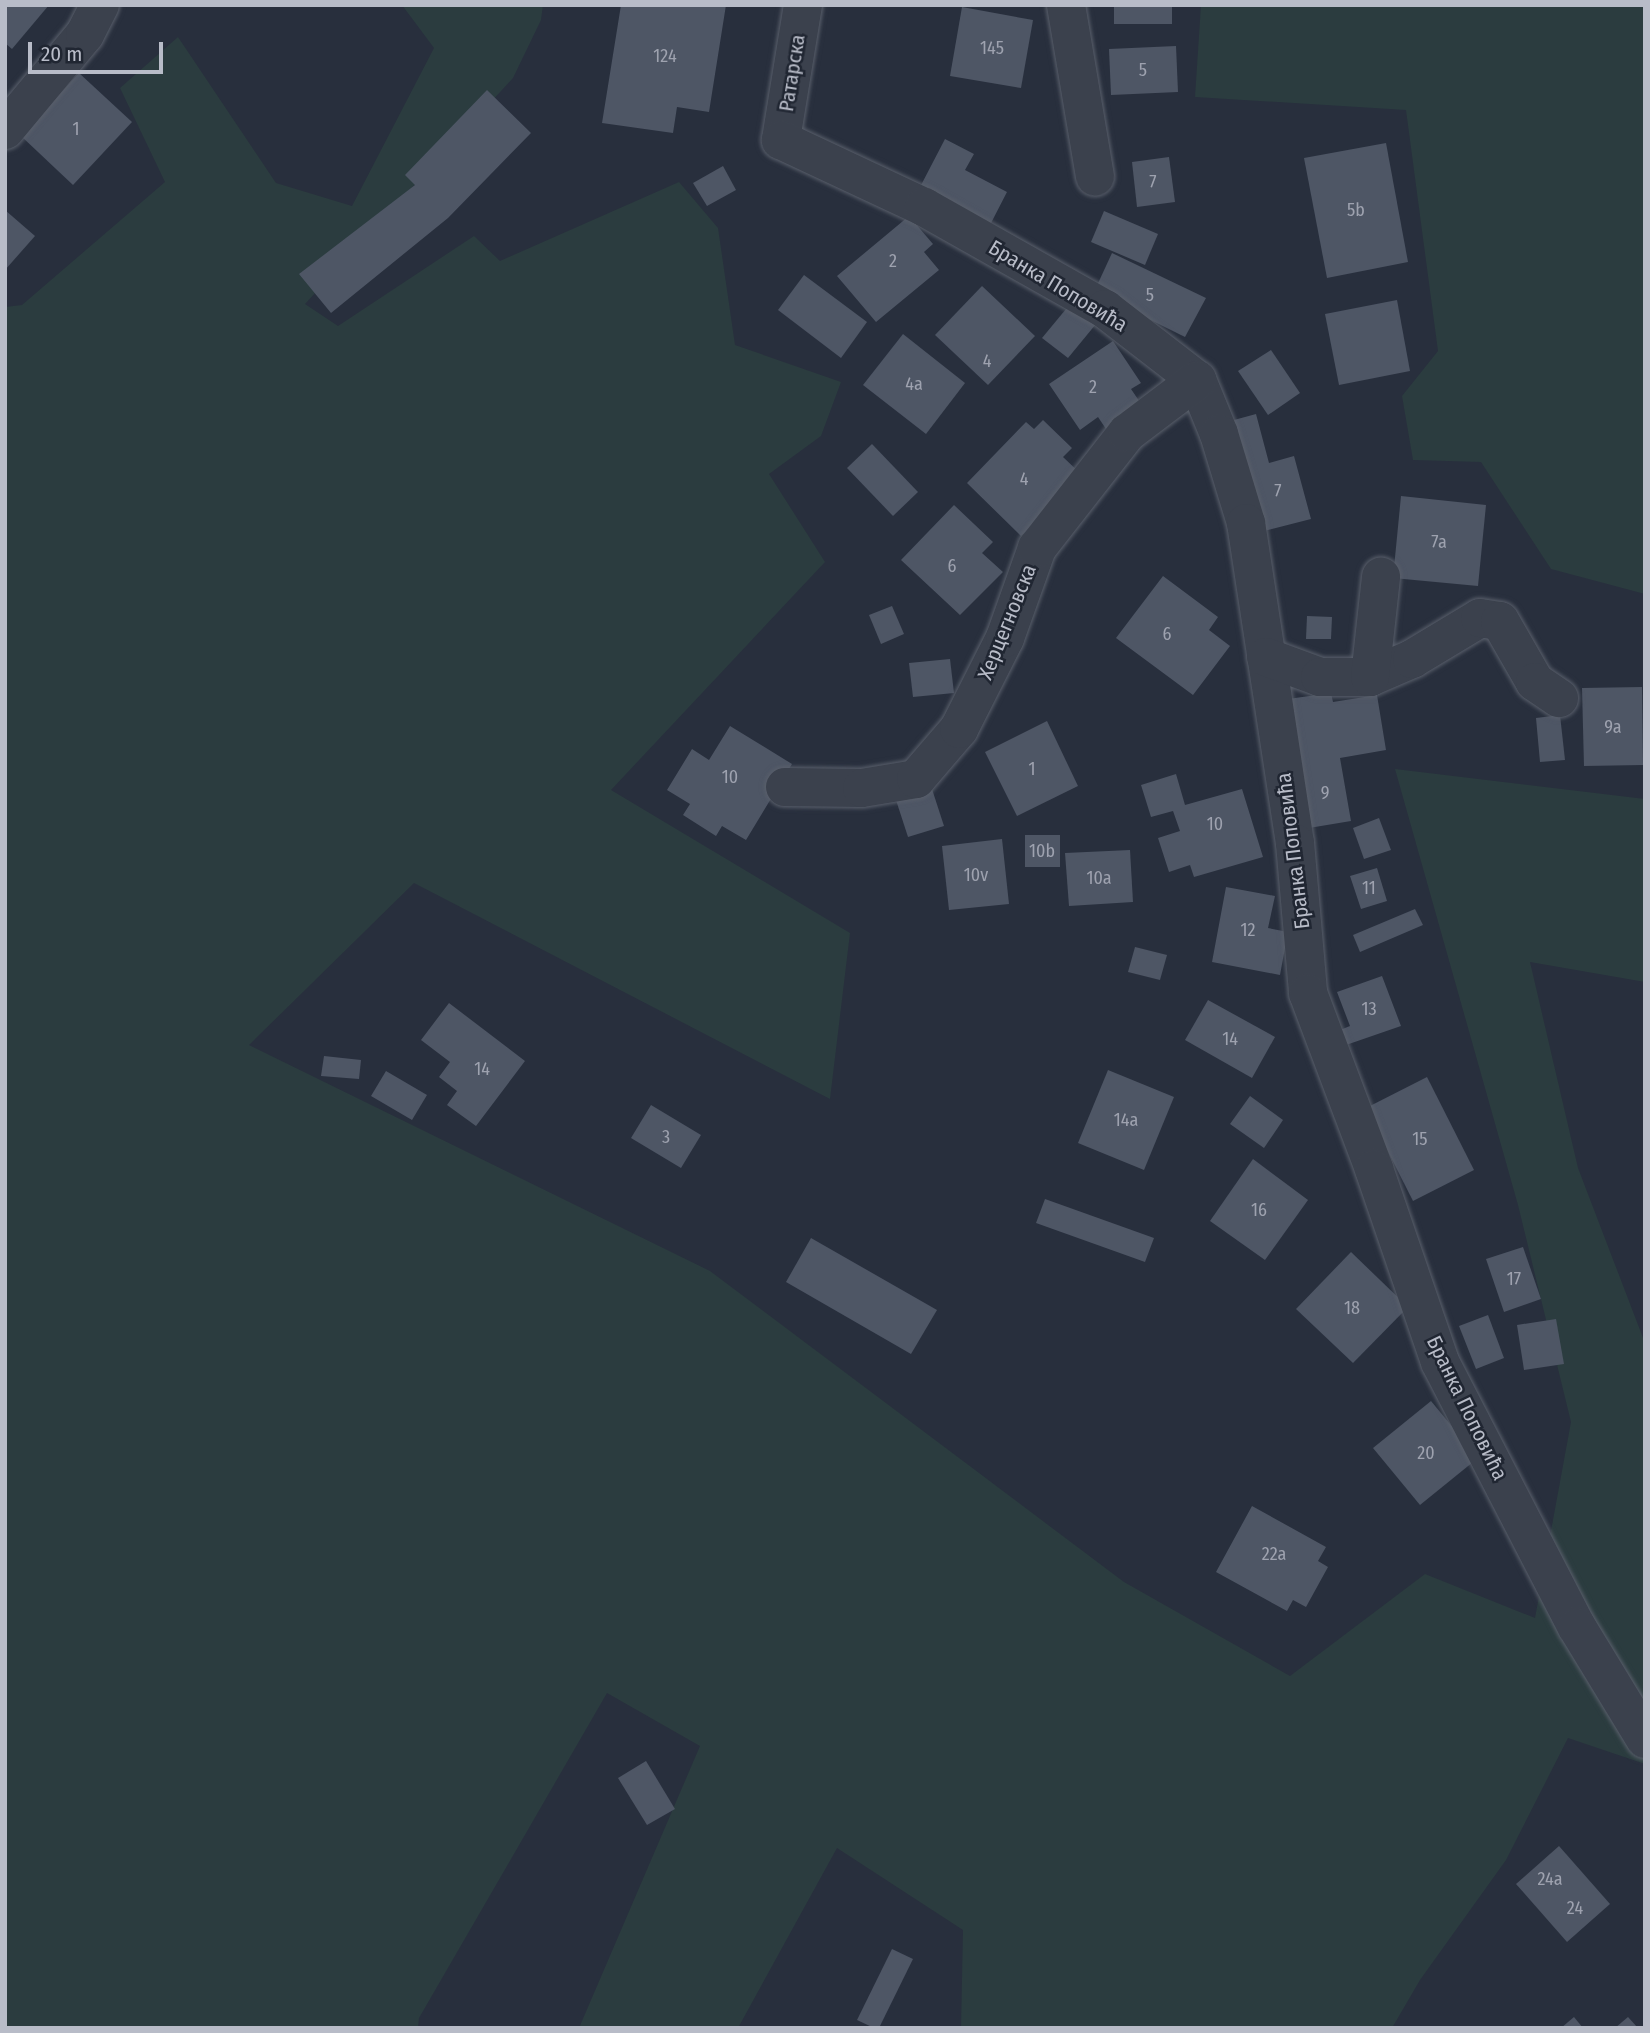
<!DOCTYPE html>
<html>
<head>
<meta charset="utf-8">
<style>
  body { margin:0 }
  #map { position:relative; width:1650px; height:2033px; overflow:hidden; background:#282f3d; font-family:"Fira Sans Condensed",sans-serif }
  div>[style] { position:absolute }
  .green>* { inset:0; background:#2b3c3f }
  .building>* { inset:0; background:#4e5665 }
  .roads { filter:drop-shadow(0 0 2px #595f6b) drop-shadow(0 0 2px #595f6b) }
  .minor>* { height:38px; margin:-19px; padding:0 19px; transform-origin:19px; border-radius:19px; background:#3b414d }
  span { translate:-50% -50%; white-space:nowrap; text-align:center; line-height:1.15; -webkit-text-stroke:5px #202632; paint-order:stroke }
  .number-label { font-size:18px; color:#9ea2af }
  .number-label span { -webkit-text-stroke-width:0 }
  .street-label { font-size:21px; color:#b8bcc8 }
  .frame { position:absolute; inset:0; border:7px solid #b8bcc8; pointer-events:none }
  .scale { position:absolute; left:28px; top:42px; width:135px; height:32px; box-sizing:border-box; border:4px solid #b8bcc8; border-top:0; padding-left:9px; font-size:21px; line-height:24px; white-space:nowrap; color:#b8bcc8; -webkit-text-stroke:5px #202632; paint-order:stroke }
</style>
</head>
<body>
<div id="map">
  <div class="green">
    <i style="clip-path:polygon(402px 5px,543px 5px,541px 20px,513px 78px,305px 304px,338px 326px,474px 236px,500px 261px,679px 182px,718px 228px,735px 345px,841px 382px,821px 436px,769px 474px,825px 562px,611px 790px,850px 933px,830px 1099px,414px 883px,249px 1045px,710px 1271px,1124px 1582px,1290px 1676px,1425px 1574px,1535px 1618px,1571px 1422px,1518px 1205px,1395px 769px,1645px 799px,1645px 982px,1530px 962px,1578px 1168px,1645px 1343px,1645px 1764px,1568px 1738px,1506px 1860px,1420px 1980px,1392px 2028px,961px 2028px,963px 1930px,837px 1848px,738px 2028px,579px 2028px,700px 1746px,607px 1693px,419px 2018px,418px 2028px,5px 2028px,5px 307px,22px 305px,165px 182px,120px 88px,178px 37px,276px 183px,352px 206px,434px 48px)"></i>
    <i style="clip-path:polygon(1201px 5px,1645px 5px,1645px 594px,1551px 569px,1481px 462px,1413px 460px,1402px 396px,1438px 351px,1406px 110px,1195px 97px)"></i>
  </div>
  <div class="building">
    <i style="clip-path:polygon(5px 5px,49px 5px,12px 49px,5px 43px)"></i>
    <i style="clip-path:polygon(621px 5px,726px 5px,709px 112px,677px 107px,673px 133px,602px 123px)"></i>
    <i style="clip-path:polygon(1114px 5px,1172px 5px,1172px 24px,1114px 24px)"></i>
    <i style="clip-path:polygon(962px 7px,1033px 20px,1021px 88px,950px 76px)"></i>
    <i style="clip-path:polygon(1176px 46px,1178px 92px,1111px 95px,1109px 49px)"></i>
    <i style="clip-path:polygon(79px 73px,132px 122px,73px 185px,21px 136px)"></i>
    <i style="clip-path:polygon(487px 90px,531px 133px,448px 218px,331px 313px,299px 274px,415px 185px,405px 175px)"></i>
    <i style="clip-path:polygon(945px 139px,974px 154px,965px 170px,1007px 192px,990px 225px,919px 189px)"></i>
    <i style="clip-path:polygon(1386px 143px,1408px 262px,1327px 278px,1304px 158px)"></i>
    <i style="clip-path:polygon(1169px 157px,1175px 202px,1137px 207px,1132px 162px)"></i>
    <i style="clip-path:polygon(723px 166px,736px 190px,707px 206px,693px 183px)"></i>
    <i style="clip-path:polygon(5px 210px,35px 236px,5px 270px)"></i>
    <i style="clip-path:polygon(1104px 211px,1158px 234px,1145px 265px,1091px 242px)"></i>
    <i style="clip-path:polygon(909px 216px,933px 244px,924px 252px,939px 270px,876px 322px,837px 276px)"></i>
    <i style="clip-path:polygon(1112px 253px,1206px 298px,1185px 337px,1094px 292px)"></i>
    <i style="clip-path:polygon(804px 275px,867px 322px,841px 358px,778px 310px)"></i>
    <i style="clip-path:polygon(982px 286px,1035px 336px,988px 385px,935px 335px)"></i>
    <i style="clip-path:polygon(1397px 300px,1410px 371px,1339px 385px,1325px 314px)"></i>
    <i style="clip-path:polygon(1071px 303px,1096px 324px,1068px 358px,1042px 338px)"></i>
    <i style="clip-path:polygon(903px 334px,965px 383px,926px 434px,863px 385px)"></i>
    <i style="clip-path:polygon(1113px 341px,1141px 383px,1131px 389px,1146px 411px,1110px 435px,1098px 417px,1080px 430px,1049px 384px)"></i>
    <i style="clip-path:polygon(1271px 350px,1300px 393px,1268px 415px,1238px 371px)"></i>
    <i style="clip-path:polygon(1256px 414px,1269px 463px,1294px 456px,1311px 519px,1264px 531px,1234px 420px)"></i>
    <i style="clip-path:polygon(1043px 420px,1072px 448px,1063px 457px,1082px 475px,1021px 536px,967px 483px,1026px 422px,1034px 429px)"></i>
    <i style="clip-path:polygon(872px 444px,918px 492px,893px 516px,847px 468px)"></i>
    <i style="clip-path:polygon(1401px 496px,1486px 505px,1478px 586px,1393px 578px)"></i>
    <i style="clip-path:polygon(954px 505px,993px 542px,982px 553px,1003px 572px,960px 615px,901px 560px)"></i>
    <i style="clip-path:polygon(1163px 576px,1218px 617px,1209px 630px,1230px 646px,1193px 695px,1116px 638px)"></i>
    <i style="clip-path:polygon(892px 606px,904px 634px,881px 644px,869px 615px)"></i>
    <i style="clip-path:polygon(1307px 616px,1332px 617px,1331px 639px,1306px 639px)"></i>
    <i style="clip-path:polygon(950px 659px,954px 693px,913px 697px,909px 663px)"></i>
    <i style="clip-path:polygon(1642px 687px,1643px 765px,1584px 766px,1582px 688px)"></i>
    <i style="clip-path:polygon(1331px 693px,1333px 702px,1377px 695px,1386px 750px,1340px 758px,1351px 821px,1309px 828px,1288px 699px)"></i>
    <i style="clip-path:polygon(1560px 715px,1565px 760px,1540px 762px,1536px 718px)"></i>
    <i style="clip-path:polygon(1047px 721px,1078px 786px,1017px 816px,985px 752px)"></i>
    <i style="clip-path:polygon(730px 726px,792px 764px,746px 840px,722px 826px,716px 836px,683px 815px,690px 804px,667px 790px,692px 749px,709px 760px)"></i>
    <i style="clip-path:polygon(1176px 774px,1185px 805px,1242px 789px,1263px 857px,1194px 877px,1190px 865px,1169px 872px,1158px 838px,1180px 831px,1173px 811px,1151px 817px,1141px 785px)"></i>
    <i style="clip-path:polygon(931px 786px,944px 826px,908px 837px,895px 797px)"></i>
    <i style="clip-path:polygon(1379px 818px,1391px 850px,1364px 859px,1353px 828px)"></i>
    <i style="clip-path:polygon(1025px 835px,1060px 835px,1060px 867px,1025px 867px)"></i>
    <i style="clip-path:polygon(1002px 839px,1009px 904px,949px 910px,942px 846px)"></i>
    <i style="clip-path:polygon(1130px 850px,1133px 902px,1069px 906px,1065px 853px)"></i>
    <i style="clip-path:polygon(1377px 868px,1387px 901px,1361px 909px,1350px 876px)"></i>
    <i style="clip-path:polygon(1226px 887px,1275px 896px,1268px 928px,1288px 932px,1280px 975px,1212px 962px)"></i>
    <i style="clip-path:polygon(1415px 909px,1423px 925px,1360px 952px,1353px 935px)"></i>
    <i style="clip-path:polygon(1135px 947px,1167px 955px,1160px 980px,1128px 972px)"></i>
    <i style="clip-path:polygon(1382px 976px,1401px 1026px,1346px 1045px,1340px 1030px,1350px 1026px,1337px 992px)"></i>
    <i style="clip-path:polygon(1208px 1000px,1275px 1037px,1252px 1078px,1185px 1040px)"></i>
    <i style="clip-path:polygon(449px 1003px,525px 1061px,476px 1126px,447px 1105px,457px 1091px,439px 1077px,450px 1062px,421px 1040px)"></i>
    <i style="clip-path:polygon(324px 1056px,361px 1060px,359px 1079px,321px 1076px)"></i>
    <i style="clip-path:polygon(1108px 1070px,1174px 1097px,1144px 1170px,1078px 1143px)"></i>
    <i style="clip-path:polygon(386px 1071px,427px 1095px,412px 1120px,371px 1096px)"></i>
    <i style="clip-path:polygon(1427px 1077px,1474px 1170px,1413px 1201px,1366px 1108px)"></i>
    <i style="clip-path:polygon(1250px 1096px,1283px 1120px,1264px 1148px,1230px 1124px)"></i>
    <i style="clip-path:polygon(651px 1105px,701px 1135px,681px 1168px,631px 1138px)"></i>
    <i style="clip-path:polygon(1253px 1159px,1308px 1200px,1265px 1260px,1210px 1221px)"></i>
    <i style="clip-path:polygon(1045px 1199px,1154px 1238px,1145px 1262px,1036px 1223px)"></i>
    <i style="clip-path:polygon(811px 1238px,937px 1310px,911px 1354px,786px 1282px)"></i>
    <i style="clip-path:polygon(1523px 1247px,1541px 1299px,1504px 1312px,1486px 1259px)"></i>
    <i style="clip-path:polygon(1351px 1252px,1408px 1307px,1353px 1363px,1296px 1309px)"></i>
    <i style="clip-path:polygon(1488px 1315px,1504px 1358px,1476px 1369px,1459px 1326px)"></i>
    <i style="clip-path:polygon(1556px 1319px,1564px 1364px,1524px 1370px,1517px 1325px)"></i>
    <i style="clip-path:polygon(1431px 1401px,1478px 1458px,1420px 1505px,1373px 1448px)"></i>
    <i style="clip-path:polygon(1252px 1506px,1326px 1547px,1318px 1561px,1328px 1567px,1306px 1607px,1293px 1600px,1287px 1611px,1216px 1572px)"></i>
    <i style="clip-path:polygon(646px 1761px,675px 1809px,647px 1825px,618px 1778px)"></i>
    <i style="clip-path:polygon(1559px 1846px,1610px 1904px,1567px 1942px,1516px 1884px)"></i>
    <i style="clip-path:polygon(892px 1949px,913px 1959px,879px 2028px,874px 2028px,857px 2020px)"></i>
    <i style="clip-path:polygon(1574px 2017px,1583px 2028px,1561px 2028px)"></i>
    <i style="clip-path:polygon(1628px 2017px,1638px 2028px,1615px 2028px)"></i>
  </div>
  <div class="roads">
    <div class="minor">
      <i style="left:803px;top:5px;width:137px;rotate:99.3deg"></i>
      <i style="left:781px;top:140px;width:158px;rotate:25.1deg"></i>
      <i style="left:924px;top:207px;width:208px;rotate:29.4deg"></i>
      <i style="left:1105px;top:309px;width:116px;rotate:37.7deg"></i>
      <i style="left:1197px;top:380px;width:58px;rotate:67.8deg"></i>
      <i style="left:1219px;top:434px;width:93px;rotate:73.1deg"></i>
      <i style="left:1246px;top:523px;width:324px;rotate:81.3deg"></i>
      <i style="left:1295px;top:843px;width:151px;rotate:85deg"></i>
      <i style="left:1308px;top:993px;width:188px;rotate:69.4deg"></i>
      <i style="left:1374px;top:1169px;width:204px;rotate:71.1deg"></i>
      <i style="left:1440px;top:1362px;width:298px;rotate:62.7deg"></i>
      <i style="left:1577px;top:1627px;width:131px;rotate:58.7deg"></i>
      <i style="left:1066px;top:5px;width:174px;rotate:80.4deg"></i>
      <i style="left:5px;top:130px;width:125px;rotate:-50.2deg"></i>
      <i style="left:85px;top:34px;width:33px;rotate:-63deg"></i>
      <i style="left:1266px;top:657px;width:58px;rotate:20.3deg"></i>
      <i style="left:1320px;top:677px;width:50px"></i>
      <i style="left:1370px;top:677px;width:46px;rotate:-23.2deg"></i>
      <i style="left:1412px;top:659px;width:79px;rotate:-31.1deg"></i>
      <i style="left:1480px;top:618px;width:20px;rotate:9deg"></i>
      <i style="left:1500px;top:621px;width:70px;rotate:60.2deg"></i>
      <i style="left:1535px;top:682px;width:29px;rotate:34deg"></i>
      <i style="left:1370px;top:677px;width:101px;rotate:-83.7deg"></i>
      <i style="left:785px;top:787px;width:77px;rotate:0.7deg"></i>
      <i style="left:862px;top:788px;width:55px;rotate:-9.5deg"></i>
      <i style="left:916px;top:779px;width:66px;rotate:-49.3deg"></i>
      <i style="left:959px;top:729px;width:102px;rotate:-63.2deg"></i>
      <i style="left:1005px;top:638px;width:96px;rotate:-70.4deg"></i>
      <i style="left:1037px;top:548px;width:146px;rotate:-52deg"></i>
      <i style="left:1127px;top:433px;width:88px;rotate:-37.1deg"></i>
    </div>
  </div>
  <div class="number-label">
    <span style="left:992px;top:48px">145</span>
    <span style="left:665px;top:56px">124</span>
    <span style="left:1143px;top:70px">5</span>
    <span style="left:76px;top:129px">1</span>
    <span style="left:1153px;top:182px">7</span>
    <span style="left:1356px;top:210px">5b</span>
    <span style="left:893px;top:261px">2</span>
    <span style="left:1150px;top:295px">5</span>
    <span style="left:987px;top:361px">4</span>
    <span style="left:914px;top:384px">4a</span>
    <span style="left:1093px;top:387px">2</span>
    <span style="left:1024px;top:479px">4</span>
    <span style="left:1278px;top:491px">7</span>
    <span style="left:1439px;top:542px">7a</span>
    <span style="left:952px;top:566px">6</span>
    <span style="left:1167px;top:634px">6</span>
    <span style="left:1613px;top:727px">9a</span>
    <span style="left:1032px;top:769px">1</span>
    <span style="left:730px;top:777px">10</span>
    <span style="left:1325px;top:793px">9</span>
    <span style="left:1215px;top:824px">10</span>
    <span style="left:1042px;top:851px">10b</span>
    <span style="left:976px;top:875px">10v</span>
    <span style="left:1099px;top:878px">10a</span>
    <span style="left:1369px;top:888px">11</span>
    <span style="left:1248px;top:930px">12</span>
    <span style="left:1369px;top:1009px">13</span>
    <span style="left:1230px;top:1039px">14</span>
    <span style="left:482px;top:1069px">14</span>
    <span style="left:1126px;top:1120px">14a</span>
    <span style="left:666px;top:1137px">3</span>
    <span style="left:1420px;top:1139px">15</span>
    <span style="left:1259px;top:1210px">16</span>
    <span style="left:1514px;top:1279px">17</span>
    <span style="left:1352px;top:1308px">18</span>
    <span style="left:1426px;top:1453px">20</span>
    <span style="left:1274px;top:1554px">22a</span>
    <span style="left:1550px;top:1879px">24a</span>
    <span style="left:1575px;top:1908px">24</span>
  </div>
  <div class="street-label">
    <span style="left:792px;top:73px;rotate:-81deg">Ратарска</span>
    <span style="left:1058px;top:286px;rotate:31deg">Бранка Поповића</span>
    <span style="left:1007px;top:622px;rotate:-68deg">Херцегновска</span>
    <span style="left:1293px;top:851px;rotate:-97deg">Бранка Поповића</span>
    <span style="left:1467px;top:1408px;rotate:64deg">Бранка Поповића</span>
  </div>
  <div class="frame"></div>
  <div class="scale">20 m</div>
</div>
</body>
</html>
